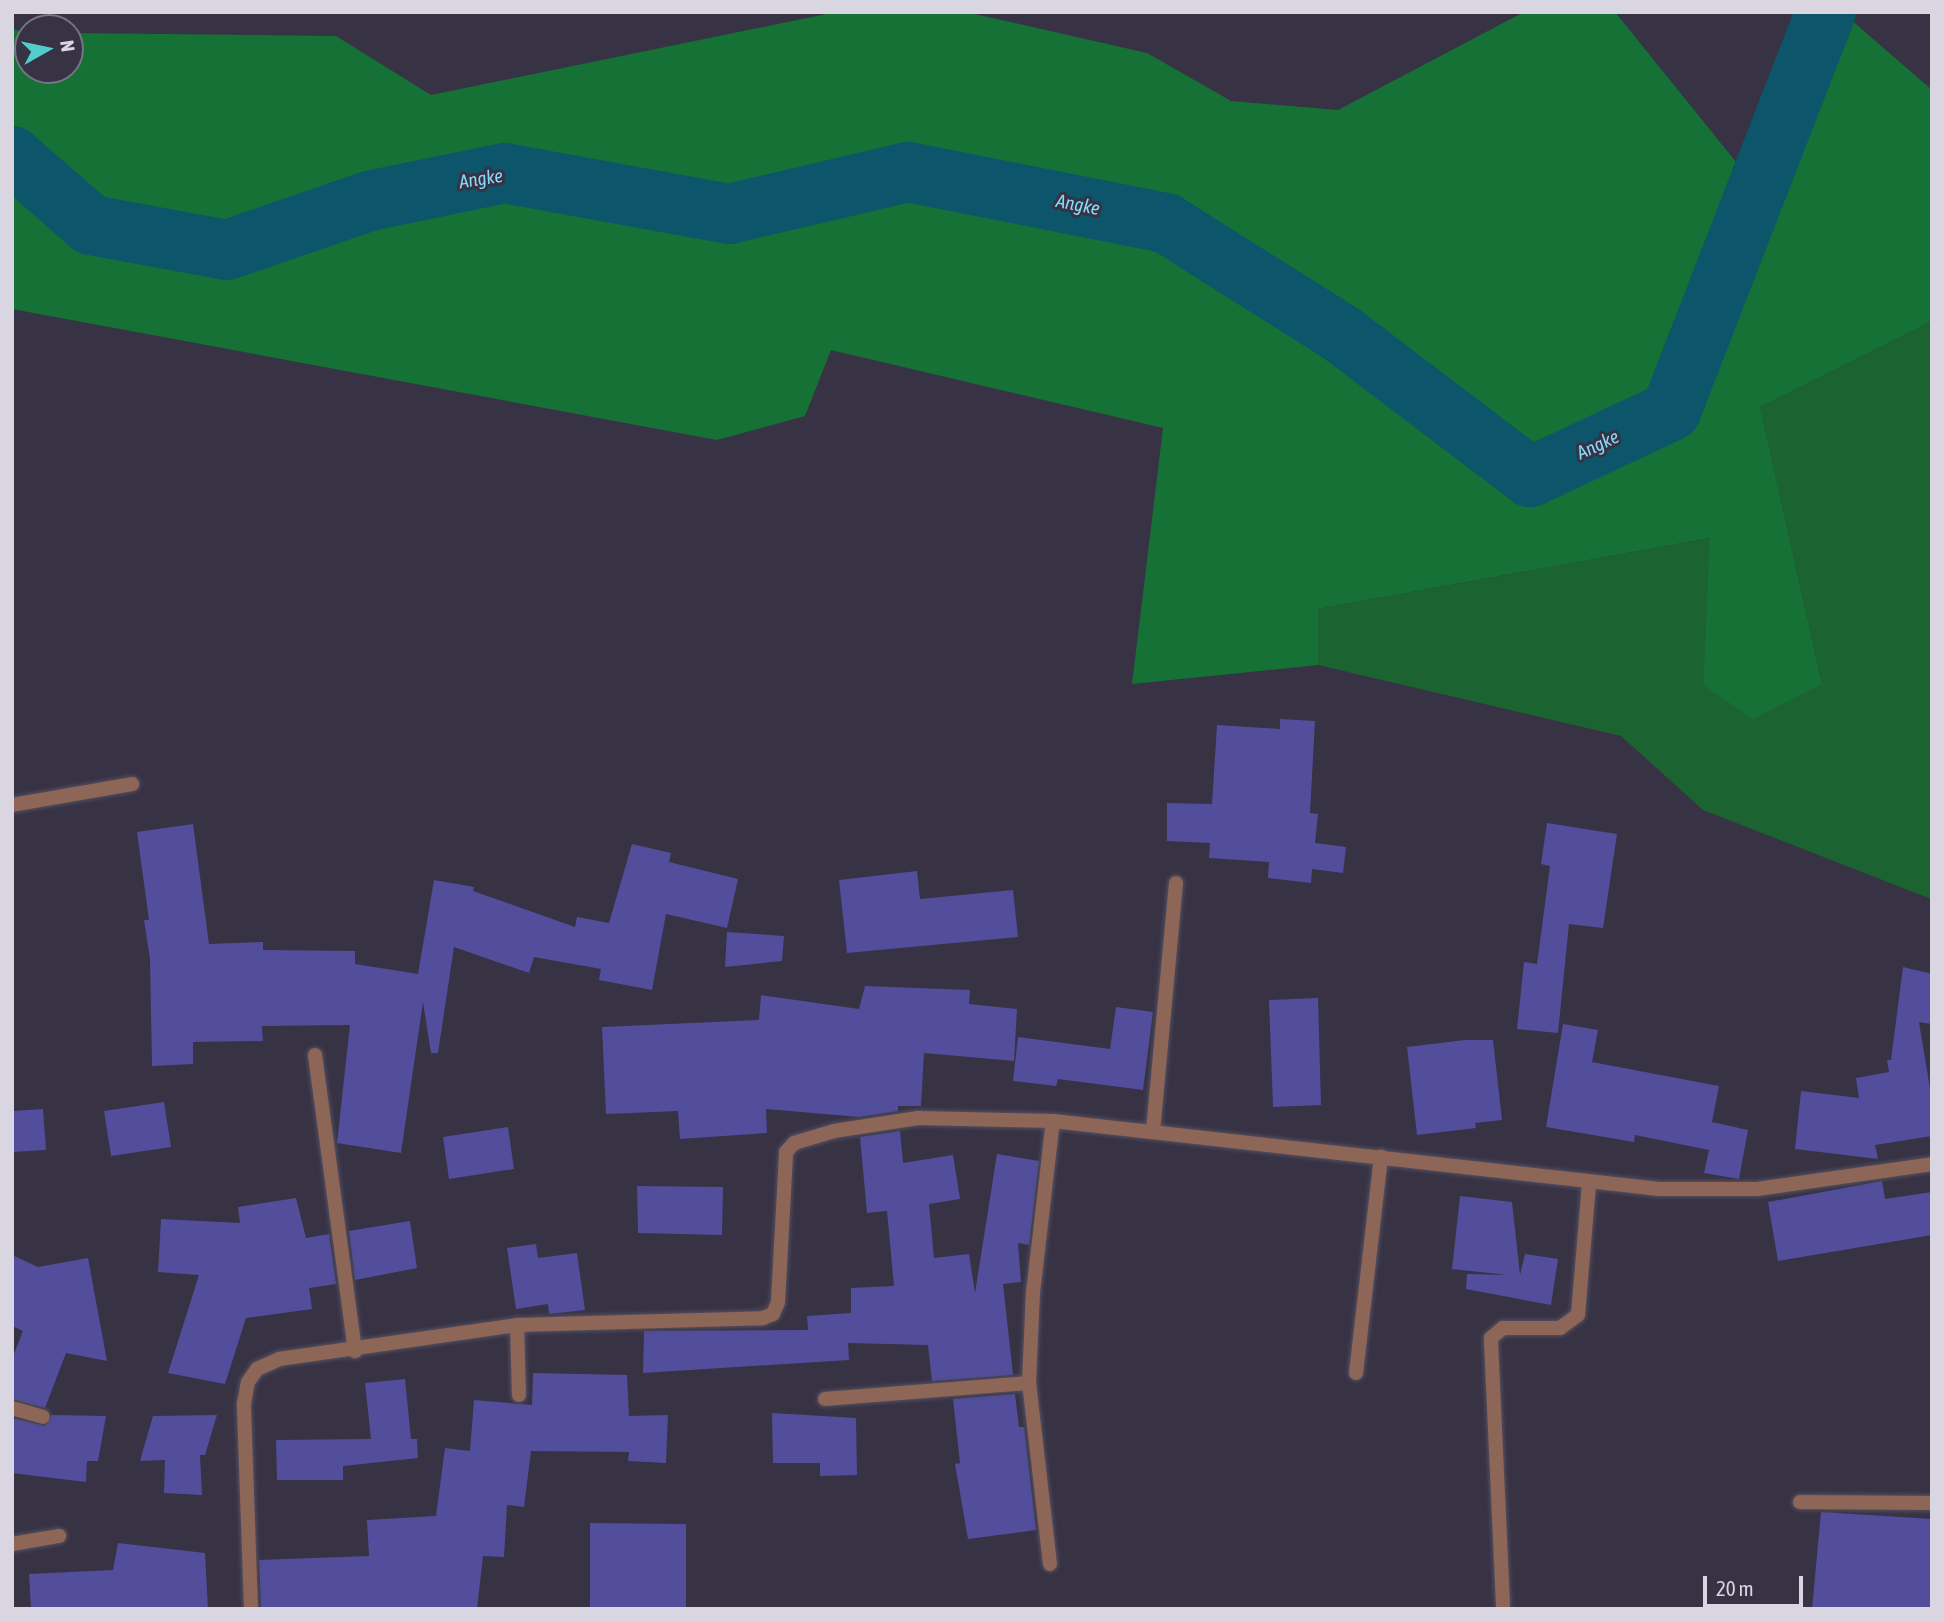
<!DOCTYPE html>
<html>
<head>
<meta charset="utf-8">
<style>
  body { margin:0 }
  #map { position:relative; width:1944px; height:1621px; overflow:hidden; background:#373244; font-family:"Asap Condensed",sans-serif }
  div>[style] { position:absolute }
  .green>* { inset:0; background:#1c6332 }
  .forest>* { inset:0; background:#157136 }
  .river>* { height:60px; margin:-30px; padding:0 30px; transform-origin:30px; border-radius:30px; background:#0c556a }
  .building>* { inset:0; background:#524e9c }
  .roads { filter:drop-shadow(0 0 2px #545060) drop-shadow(0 0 2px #545060) }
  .street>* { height:14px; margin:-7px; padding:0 7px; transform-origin:7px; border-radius:7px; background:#8d6658 }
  span { translate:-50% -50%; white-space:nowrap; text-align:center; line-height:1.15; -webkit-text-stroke:6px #373244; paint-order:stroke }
  .water-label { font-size:19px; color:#86daf8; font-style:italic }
  .frame { position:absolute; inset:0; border:14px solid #d9d6e1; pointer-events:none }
  .north { position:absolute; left:14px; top:14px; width:70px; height:70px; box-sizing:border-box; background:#373244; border:2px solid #787483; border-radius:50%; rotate:81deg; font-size:19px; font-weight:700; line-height:28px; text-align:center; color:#d9d6e1 }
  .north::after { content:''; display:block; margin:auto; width:24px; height:32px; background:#53cdcb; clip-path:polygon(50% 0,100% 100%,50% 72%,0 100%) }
  .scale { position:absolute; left:1703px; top:1576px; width:100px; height:32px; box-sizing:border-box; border:4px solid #d9d6e1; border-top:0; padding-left:9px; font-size:21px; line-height:24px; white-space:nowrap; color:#d9d6e1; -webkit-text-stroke:5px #373244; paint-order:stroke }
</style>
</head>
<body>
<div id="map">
  <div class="green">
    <i style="clip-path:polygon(1932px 321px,1931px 899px,1703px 810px,1621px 736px,1318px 665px,1318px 609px,1711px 538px,1703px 685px,1822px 684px,1760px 407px)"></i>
  </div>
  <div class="forest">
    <i style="clip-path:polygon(836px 12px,966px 12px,1147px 53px,1231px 101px,1338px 110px,1524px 12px,1615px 12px,1753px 183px,1825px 12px,1842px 12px,1932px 90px,1932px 321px,1760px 407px,1822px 684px,1753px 719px,1703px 685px,1710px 538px,1318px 609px,1318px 665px,1132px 684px,1163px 428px,831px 350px,805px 416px,717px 440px,12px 309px,12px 29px,28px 33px,28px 70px,70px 70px,70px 33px,336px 36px,431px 95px)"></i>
  </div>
  <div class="river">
    <i style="left:12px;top:156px;width:105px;rotate:41.1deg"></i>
    <i style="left:91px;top:225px;width:138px;rotate:10.4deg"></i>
    <i style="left:227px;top:250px;width:150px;rotate:-19deg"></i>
    <i style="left:369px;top:201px;width:138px;rotate:-11.7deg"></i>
    <i style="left:504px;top:173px;width:229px;rotate:10.3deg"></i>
    <i style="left:729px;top:214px;width:184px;rotate:-13.2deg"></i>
    <i style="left:908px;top:172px;width:263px;rotate:11.2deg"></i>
    <i style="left:1166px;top:223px;width:209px;rotate:32.3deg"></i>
    <i style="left:1343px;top:335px;width:235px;rotate:37.2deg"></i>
    <i style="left:1530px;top:477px;width:156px;rotate:-25.1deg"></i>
    <i style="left:1671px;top:411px;width:428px;rotate:-68.8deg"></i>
  </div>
  <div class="building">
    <i style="clip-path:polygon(1280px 719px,1315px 721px,1310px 813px,1318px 814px,1315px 843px,1346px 847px,1343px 873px,1312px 869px,1311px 883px,1268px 878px,1269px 862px,1209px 858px,1210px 843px,1167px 841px,1167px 803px,1212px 804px,1217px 725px,1280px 729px)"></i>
    <i style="clip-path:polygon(1547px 823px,1617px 834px,1603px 928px,1569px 924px,1558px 1033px,1517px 1029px,1524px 962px,1537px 964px,1550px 866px,1541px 864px)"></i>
    <i style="clip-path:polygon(193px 824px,209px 944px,263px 942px,263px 950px,355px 951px,355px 964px,418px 974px,434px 880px,474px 887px,473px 891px,575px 927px,577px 917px,609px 923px,632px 844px,671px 853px,669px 862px,738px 879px,727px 928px,666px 914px,652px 990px,599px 980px,601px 969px,534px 957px,529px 973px,454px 947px,438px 1053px,431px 1053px,423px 1002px,401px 1153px,337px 1143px,350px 1025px,262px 1026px,263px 1041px,193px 1042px,193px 1064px,152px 1066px,150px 959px,144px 920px,149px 920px,137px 832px)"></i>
    <i style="clip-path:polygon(917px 871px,920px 899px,1013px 890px,1018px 937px,847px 953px,839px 880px)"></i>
    <i style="clip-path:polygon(727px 932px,784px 936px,782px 961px,725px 967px)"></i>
    <i style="clip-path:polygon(1903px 967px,1932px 974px,1932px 1024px,1919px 1022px,1932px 1101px,1932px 1136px,1875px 1145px,1878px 1159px,1795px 1149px,1801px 1091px,1859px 1098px,1856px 1078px,1889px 1072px,1887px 1060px,1891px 1060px)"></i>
    <i style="clip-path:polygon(865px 986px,970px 990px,969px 1004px,1017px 1009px,1014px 1061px,924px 1053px,921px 1106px,898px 1106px,898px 1111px,859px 1117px,766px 1109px,767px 1133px,680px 1139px,678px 1111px,606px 1114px,602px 1027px,759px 1020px,761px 995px,859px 1009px)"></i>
    <i style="clip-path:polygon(1318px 998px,1321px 1105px,1273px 1107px,1269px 1000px)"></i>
    <i style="clip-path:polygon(1116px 1007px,1153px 1012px,1143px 1090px,1058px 1079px,1056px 1086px,1013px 1081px,1018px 1037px,1110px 1049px)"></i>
    <i style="clip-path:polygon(1563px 1024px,1598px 1030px,1592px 1062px,1719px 1086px,1712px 1122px,1748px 1130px,1739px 1179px,1704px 1173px,1709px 1150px,1635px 1135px,1634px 1142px,1546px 1127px)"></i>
    <i style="clip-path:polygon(1465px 1040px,1493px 1040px,1502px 1120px,1475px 1123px,1476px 1128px,1417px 1135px,1407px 1047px)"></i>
    <i style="clip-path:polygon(164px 1102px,171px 1147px,111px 1156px,104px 1111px)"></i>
    <i style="clip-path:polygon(43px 1109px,46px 1150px,12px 1152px,12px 1111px)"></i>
    <i style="clip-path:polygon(508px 1127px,514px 1169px,449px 1179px,443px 1137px)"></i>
    <i style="clip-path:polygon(900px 1131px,903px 1163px,953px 1155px,960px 1199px,929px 1204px,934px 1258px,969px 1254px,975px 1293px,997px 1154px,1039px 1161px,1029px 1245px,1018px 1243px,1021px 1282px,1003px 1284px,1013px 1375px,932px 1381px,928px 1345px,848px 1343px,849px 1360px,643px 1373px,644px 1331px,808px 1330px,807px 1316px,851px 1313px,851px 1288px,894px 1286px,887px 1211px,867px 1213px,860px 1137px)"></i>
    <i style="clip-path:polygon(1882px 1181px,1885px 1199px,1932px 1192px,1932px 1235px,1778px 1261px,1768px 1202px)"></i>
    <i style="clip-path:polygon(637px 1186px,723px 1187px,722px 1235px,638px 1233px)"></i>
    <i style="clip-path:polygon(1460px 1196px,1512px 1202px,1520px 1275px,1525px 1254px,1558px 1259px,1551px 1305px,1466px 1289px,1467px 1274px,1508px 1275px,1452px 1269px)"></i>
    <i style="clip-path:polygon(296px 1198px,306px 1238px,329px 1234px,336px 1284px,309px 1288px,312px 1309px,246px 1318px,225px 1384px,168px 1373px,199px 1275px,158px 1272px,161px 1219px,240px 1223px,238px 1207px)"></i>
    <i style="clip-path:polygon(410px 1221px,417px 1268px,355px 1280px,349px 1231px)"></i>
    <i style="clip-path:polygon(536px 1244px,538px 1258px,577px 1253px,585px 1310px,549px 1314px,548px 1304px,516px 1309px,507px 1248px)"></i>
    <i style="clip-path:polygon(12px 1255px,38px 1267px,88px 1258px,107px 1361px,66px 1353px,45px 1408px,12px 1399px,12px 1359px,23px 1331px,12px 1326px)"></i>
    <i style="clip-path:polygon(533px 1373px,627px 1375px,629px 1416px,668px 1415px,666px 1463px,628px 1461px,629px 1452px,531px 1451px,524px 1507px,507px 1505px,504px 1557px,483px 1556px,477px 1609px,261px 1609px,259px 1560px,369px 1556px,367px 1520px,436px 1516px,445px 1448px,470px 1451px,474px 1400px,532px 1405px)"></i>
    <i style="clip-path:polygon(405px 1379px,411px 1439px,417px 1439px,418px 1458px,343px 1466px,343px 1480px,277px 1480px,276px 1440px,371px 1439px,365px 1383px)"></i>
    <i style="clip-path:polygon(1015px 1394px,1019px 1427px,1024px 1427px,1036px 1530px,968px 1539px,955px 1464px,960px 1463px,953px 1399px)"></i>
    <i style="clip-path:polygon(772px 1413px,856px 1418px,857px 1475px,820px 1476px,820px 1463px,773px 1463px)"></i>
    <i style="clip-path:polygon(52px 1415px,106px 1416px,98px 1461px,87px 1461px,86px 1482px,12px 1473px,12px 1418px,45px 1426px)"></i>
    <i style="clip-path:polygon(217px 1415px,205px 1455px,200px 1455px,202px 1495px,164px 1493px,165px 1460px,140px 1461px,153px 1416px)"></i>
    <i style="clip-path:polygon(1821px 1512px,1932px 1519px,1932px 1609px,1812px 1609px)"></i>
    <i style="clip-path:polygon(590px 1523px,686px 1524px,686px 1609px,590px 1609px)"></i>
    <i style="clip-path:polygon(118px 1543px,205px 1553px,208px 1609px,31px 1609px,29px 1574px,113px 1570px)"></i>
  </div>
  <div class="roads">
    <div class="street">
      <i style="left:12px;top:805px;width:122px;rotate:-9.9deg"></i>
      <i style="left:315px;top:1055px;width:299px;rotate:82.3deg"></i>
      <i style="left:1153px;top:1131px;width:249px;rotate:-84.7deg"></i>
      <i style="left:517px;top:1325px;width:70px;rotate:88.4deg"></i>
      <i style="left:1356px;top:1373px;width:218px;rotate:-83.4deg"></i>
      <i style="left:825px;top:1399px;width:205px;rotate:-4.5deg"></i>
      <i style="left:12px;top:1408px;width:32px;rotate:16deg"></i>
      <i style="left:1800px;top:1502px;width:132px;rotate:0.4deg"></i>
      <i style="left:12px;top:1544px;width:48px;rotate:-9.7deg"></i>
      <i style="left:1050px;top:1564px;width:182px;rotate:-96.6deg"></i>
      <i style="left:1029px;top:1383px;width:90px;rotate:-87.5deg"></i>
      <i style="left:1033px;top:1293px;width:173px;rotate:-83.4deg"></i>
      <i style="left:1503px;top:1605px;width:267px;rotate:-92.6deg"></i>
      <i style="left:1491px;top:1338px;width:16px;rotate:-40deg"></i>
      <i style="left:1503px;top:1328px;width:57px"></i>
      <i style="left:1560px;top:1328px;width:22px;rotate:-36deg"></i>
      <i style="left:1578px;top:1315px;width:130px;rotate:-85.2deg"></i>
      <i style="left:251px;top:1609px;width:205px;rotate:-92deg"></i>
      <i style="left:244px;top:1404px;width:22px;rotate:-80deg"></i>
      <i style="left:248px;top:1382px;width:16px;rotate:-55deg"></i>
      <i style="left:257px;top:1369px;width:24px;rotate:-24deg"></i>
      <i style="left:279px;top:1359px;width:240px;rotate:-8.1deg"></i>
      <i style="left:517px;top:1325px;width:246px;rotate:-1.6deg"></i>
      <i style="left:763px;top:1318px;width:11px;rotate:-22deg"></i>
      <i style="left:773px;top:1314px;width:13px;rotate:-67deg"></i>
      <i style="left:778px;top:1302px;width:150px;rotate:-86.9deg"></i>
      <i style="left:786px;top:1152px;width:12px;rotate:-48deg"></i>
      <i style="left:794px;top:1143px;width:42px;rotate:-16.7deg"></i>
      <i style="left:834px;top:1131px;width:85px;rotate:-8.8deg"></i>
      <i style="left:918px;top:1118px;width:135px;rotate:1.3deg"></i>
      <i style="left:1053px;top:1121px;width:610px;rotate:6.4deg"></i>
      <i style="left:1659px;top:1189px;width:98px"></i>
      <i style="left:1757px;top:1189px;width:177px;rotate:-8.1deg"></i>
    </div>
  </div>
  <div class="water-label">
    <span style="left:481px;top:179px;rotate:-9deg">Angke</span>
    <span style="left:1078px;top:205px;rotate:11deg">Angke</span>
    <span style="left:1598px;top:445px;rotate:-25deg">Angke</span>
  </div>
  <div class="frame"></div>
  <div class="north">N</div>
  <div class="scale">20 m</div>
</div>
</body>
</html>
